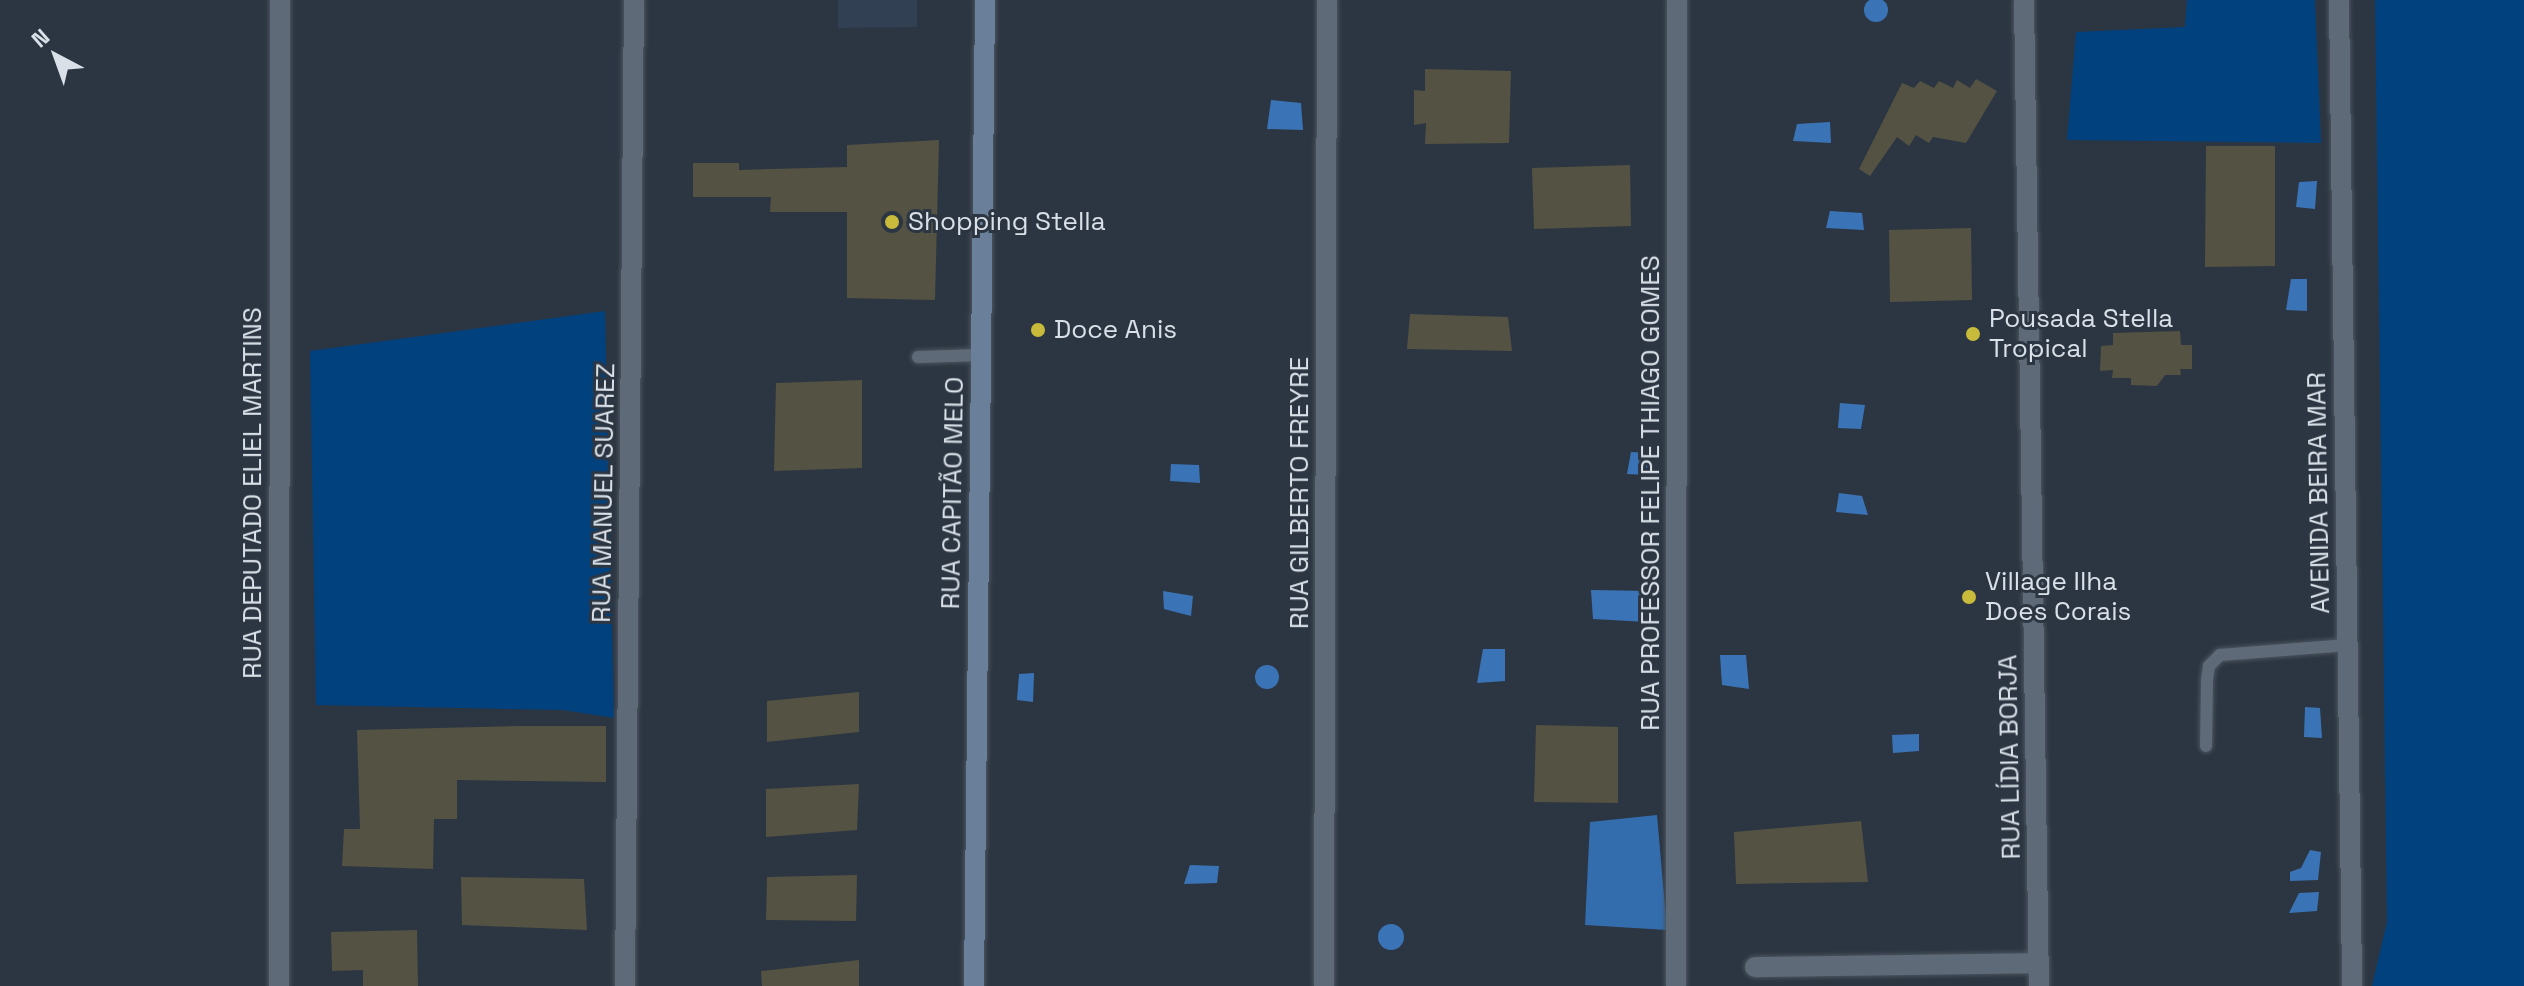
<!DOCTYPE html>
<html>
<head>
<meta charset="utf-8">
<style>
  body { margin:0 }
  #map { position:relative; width:2524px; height:986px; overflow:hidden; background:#2c3642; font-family:"Space Grotesk",sans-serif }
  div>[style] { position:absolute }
  .built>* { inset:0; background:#314052 }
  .green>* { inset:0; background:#01417d }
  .forest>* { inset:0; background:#336dae }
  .water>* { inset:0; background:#3b74b6 }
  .round { border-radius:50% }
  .building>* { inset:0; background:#545242 }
  .roads { filter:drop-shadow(0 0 2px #4b545e) drop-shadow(0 0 2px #4b545e) }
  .lane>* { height:12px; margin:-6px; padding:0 6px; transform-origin:6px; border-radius:6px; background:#5f6a78 }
  .street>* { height:20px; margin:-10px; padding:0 10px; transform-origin:10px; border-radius:10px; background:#5f6a78 }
  .secondary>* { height:20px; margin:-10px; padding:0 10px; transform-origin:10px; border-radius:10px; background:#6a809a }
  .dots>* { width:22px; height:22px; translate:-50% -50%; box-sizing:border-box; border:4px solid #2c3642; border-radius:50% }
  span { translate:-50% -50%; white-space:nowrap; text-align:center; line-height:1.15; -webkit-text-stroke:6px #2c3642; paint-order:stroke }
  .poi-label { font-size:26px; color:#d9e0e8 }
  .left { translate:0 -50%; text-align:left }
  .street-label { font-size:26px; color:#d9e0e8 }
  .north { position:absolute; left:16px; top:16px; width:80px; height:80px; -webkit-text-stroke:6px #2c3642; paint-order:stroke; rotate:319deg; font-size:22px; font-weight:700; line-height:32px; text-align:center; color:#d9e0e8 }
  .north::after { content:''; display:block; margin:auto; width:28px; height:36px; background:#d9e0e8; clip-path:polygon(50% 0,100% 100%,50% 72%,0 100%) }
</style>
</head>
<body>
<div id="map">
  <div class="built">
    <i style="clip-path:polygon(838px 0,917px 0,917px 27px,838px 28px)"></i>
  </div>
  <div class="green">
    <i style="clip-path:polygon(2187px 0,2315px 0,2321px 143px,2067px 140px,2076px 32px,2185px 27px)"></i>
    <i style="clip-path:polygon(2375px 0,2524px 0,2524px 986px,2372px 986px,2387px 922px)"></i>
    <i style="clip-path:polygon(605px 311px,614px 718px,563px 710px,316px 705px,310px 351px)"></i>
  </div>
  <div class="forest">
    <i style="clip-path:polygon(1657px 815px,1667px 930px,1585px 925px,1590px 822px)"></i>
  </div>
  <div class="water">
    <i class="round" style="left:1864px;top:-2px;width:24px;height:24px"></i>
    <i style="clip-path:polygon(1271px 100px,1301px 103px,1303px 130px,1267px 129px)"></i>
    <i style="clip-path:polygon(1830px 122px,1831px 143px,1793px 141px,1797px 124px)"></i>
    <i style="clip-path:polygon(2317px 181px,2315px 209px,2296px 207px,2299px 182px)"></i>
    <i style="clip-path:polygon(1830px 211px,1862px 213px,1864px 230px,1826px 228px)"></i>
    <i style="clip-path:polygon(2291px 279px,2307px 279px,2307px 311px,2286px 310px)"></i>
    <i style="clip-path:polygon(1840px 403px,1865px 405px,1861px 429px,1838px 428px)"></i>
    <i style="clip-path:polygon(1631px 452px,1651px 453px,1646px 475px,1627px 474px)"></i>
    <i style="clip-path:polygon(1171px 464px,1199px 465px,1200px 483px,1170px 481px)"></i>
    <i style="clip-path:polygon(1839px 493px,1862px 496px,1868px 515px,1836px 512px)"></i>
    <i style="clip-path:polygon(1591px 590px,1649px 591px,1647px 622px,1593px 619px)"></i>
    <i style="clip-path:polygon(1163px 591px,1193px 596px,1191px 616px,1164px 609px)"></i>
    <i style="clip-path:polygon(1483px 649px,1505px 649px,1505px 681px,1477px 683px)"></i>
    <i style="clip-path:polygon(1720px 655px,1746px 655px,1749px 689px,1722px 685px)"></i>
    <i class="round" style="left:1255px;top:665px;width:24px;height:24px"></i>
    <i style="clip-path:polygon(1034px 673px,1033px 702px,1017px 700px,1019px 674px)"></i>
    <i style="clip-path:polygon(2305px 707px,2320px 708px,2322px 738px,2304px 737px)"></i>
    <i style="clip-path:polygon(1919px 734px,1919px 751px,1893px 753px,1892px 735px)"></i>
    <i style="clip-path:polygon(2310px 850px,2321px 852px,2318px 880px,2290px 881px,2290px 872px,2301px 868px)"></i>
    <i style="clip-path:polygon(1190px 865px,1219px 866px,1217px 883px,1184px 884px)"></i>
    <i style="clip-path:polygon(2319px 892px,2317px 911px,2289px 913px,2299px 893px)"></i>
    <i class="round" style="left:1378px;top:924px;width:26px;height:26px"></i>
  </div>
  <div class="building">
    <i style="clip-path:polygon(1425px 69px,1511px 71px,1509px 143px,1425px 144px,1426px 123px,1414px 125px,1414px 90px,1425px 91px)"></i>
    <i style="clip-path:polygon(1976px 79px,1997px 91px,1966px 143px,1933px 137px,1929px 143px,1916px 135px,1909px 146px,1897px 137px,1870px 176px,1859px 169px,1902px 83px,1914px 88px,1920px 81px,1934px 88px,1939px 81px,1953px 88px,1957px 80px,1970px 88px)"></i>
    <i style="clip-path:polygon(939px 140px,935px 300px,847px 298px,847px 212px,770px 212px,771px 197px,693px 197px,693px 163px,739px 163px,739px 170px,847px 167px,847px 145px)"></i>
    <i style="clip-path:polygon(2206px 146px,2275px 146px,2275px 266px,2205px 267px)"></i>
    <i style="clip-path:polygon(1630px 165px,1631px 226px,1534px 229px,1532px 168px)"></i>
    <i style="clip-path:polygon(1971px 228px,1972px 300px,1890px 302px,1889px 230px)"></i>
    <i style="clip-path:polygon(1410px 314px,1508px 317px,1512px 351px,1407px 349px)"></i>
    <i style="clip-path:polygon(2180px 331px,2181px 345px,2192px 345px,2192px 369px,2180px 369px,2181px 375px,2165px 375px,2157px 386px,2131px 385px,2131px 378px,2112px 378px,2113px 370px,2100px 371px,2101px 346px,2113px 345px,2113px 333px)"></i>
    <i style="clip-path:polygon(862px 380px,862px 468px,774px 471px,776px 383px)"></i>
    <i style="clip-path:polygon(859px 692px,859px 732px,767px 742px,767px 701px)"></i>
    <i style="clip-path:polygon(1536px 725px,1618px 727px,1618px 803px,1534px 802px)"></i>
    <i style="clip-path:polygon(519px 726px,606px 726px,606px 782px,457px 780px,457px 819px,434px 819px,433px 869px,342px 866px,344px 829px,360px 829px,357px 730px)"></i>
    <i style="clip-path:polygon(859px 784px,857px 830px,766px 837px,766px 789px)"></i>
    <i style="clip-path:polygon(1861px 821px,1868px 882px,1736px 884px,1734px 832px)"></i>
    <i style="clip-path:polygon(857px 875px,856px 921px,766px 920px,767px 877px)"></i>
    <i style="clip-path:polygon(461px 877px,584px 879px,587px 930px,462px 925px)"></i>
    <i style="clip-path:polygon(417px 930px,418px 986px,363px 986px,363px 970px,332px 971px,331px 932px)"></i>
    <i style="clip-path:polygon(859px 960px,859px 986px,762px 986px,761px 971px)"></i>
  </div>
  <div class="roads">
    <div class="lane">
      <i style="left:918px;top:357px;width:63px;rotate:-1.8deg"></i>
      <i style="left:2206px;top:746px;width:66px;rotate:-89.1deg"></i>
      <i style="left:2207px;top:680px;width:14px;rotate:-82deg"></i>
      <i style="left:2209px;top:666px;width:16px;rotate:-45deg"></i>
      <i style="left:2220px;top:655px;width:128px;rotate:-4.5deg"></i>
    </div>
    <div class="street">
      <i style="left:2024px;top:0;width:986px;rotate:89.13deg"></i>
      <i style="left:2339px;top:0;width:986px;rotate:89.24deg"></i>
      <i style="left:1755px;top:967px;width:284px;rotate:-0.8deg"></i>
      <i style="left:279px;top:986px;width:986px;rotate:-89.94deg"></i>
      <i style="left:625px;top:986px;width:986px;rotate:-89.48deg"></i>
      <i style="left:1324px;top:986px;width:986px;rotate:-89.83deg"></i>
      <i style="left:1676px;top:986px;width:986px;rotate:-89.94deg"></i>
    </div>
    <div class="secondary">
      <i style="left:974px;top:986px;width:986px;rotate:-89.36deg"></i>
    </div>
  </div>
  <div class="dots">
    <i style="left:892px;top:222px;background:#c8bb3b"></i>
    <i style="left:1038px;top:330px;background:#c8bb3b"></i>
    <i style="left:1973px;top:334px;background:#c8bb3b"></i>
    <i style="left:1969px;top:597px;background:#c8bb3b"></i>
  </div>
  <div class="poi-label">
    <span class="left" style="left:908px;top:222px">Shopping Stella</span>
    <span class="left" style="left:1989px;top:334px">Pousada Stella<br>Tropical</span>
    <span class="left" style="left:1054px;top:330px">Doce Anis</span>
    <span class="left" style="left:1985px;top:597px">Village Ilha<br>Does Corais</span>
  </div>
  <div class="street-label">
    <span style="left:253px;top:493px;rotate:-90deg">RUA DEPUTADO ELIEL MARTINS</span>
    <span style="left:604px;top:493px;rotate:-89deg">RUA MANUEL SUAREZ</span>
    <span style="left:953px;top:493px;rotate:-89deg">RUA CAPITÃO MELO</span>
    <span style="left:1300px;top:493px;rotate:-90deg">RUA GILBERTO FREYRE</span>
    <span style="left:1651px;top:493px;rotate:-90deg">RUA PROFESSOR FELIPE THIAGO GOMES</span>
    <span style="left:2319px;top:493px;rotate:-91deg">AVENIDA BEIRA MAR</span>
    <span style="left:2010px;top:757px;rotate:-91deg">RUA LÍDIA BORJA</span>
  </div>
  <div class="north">N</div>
</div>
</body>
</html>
